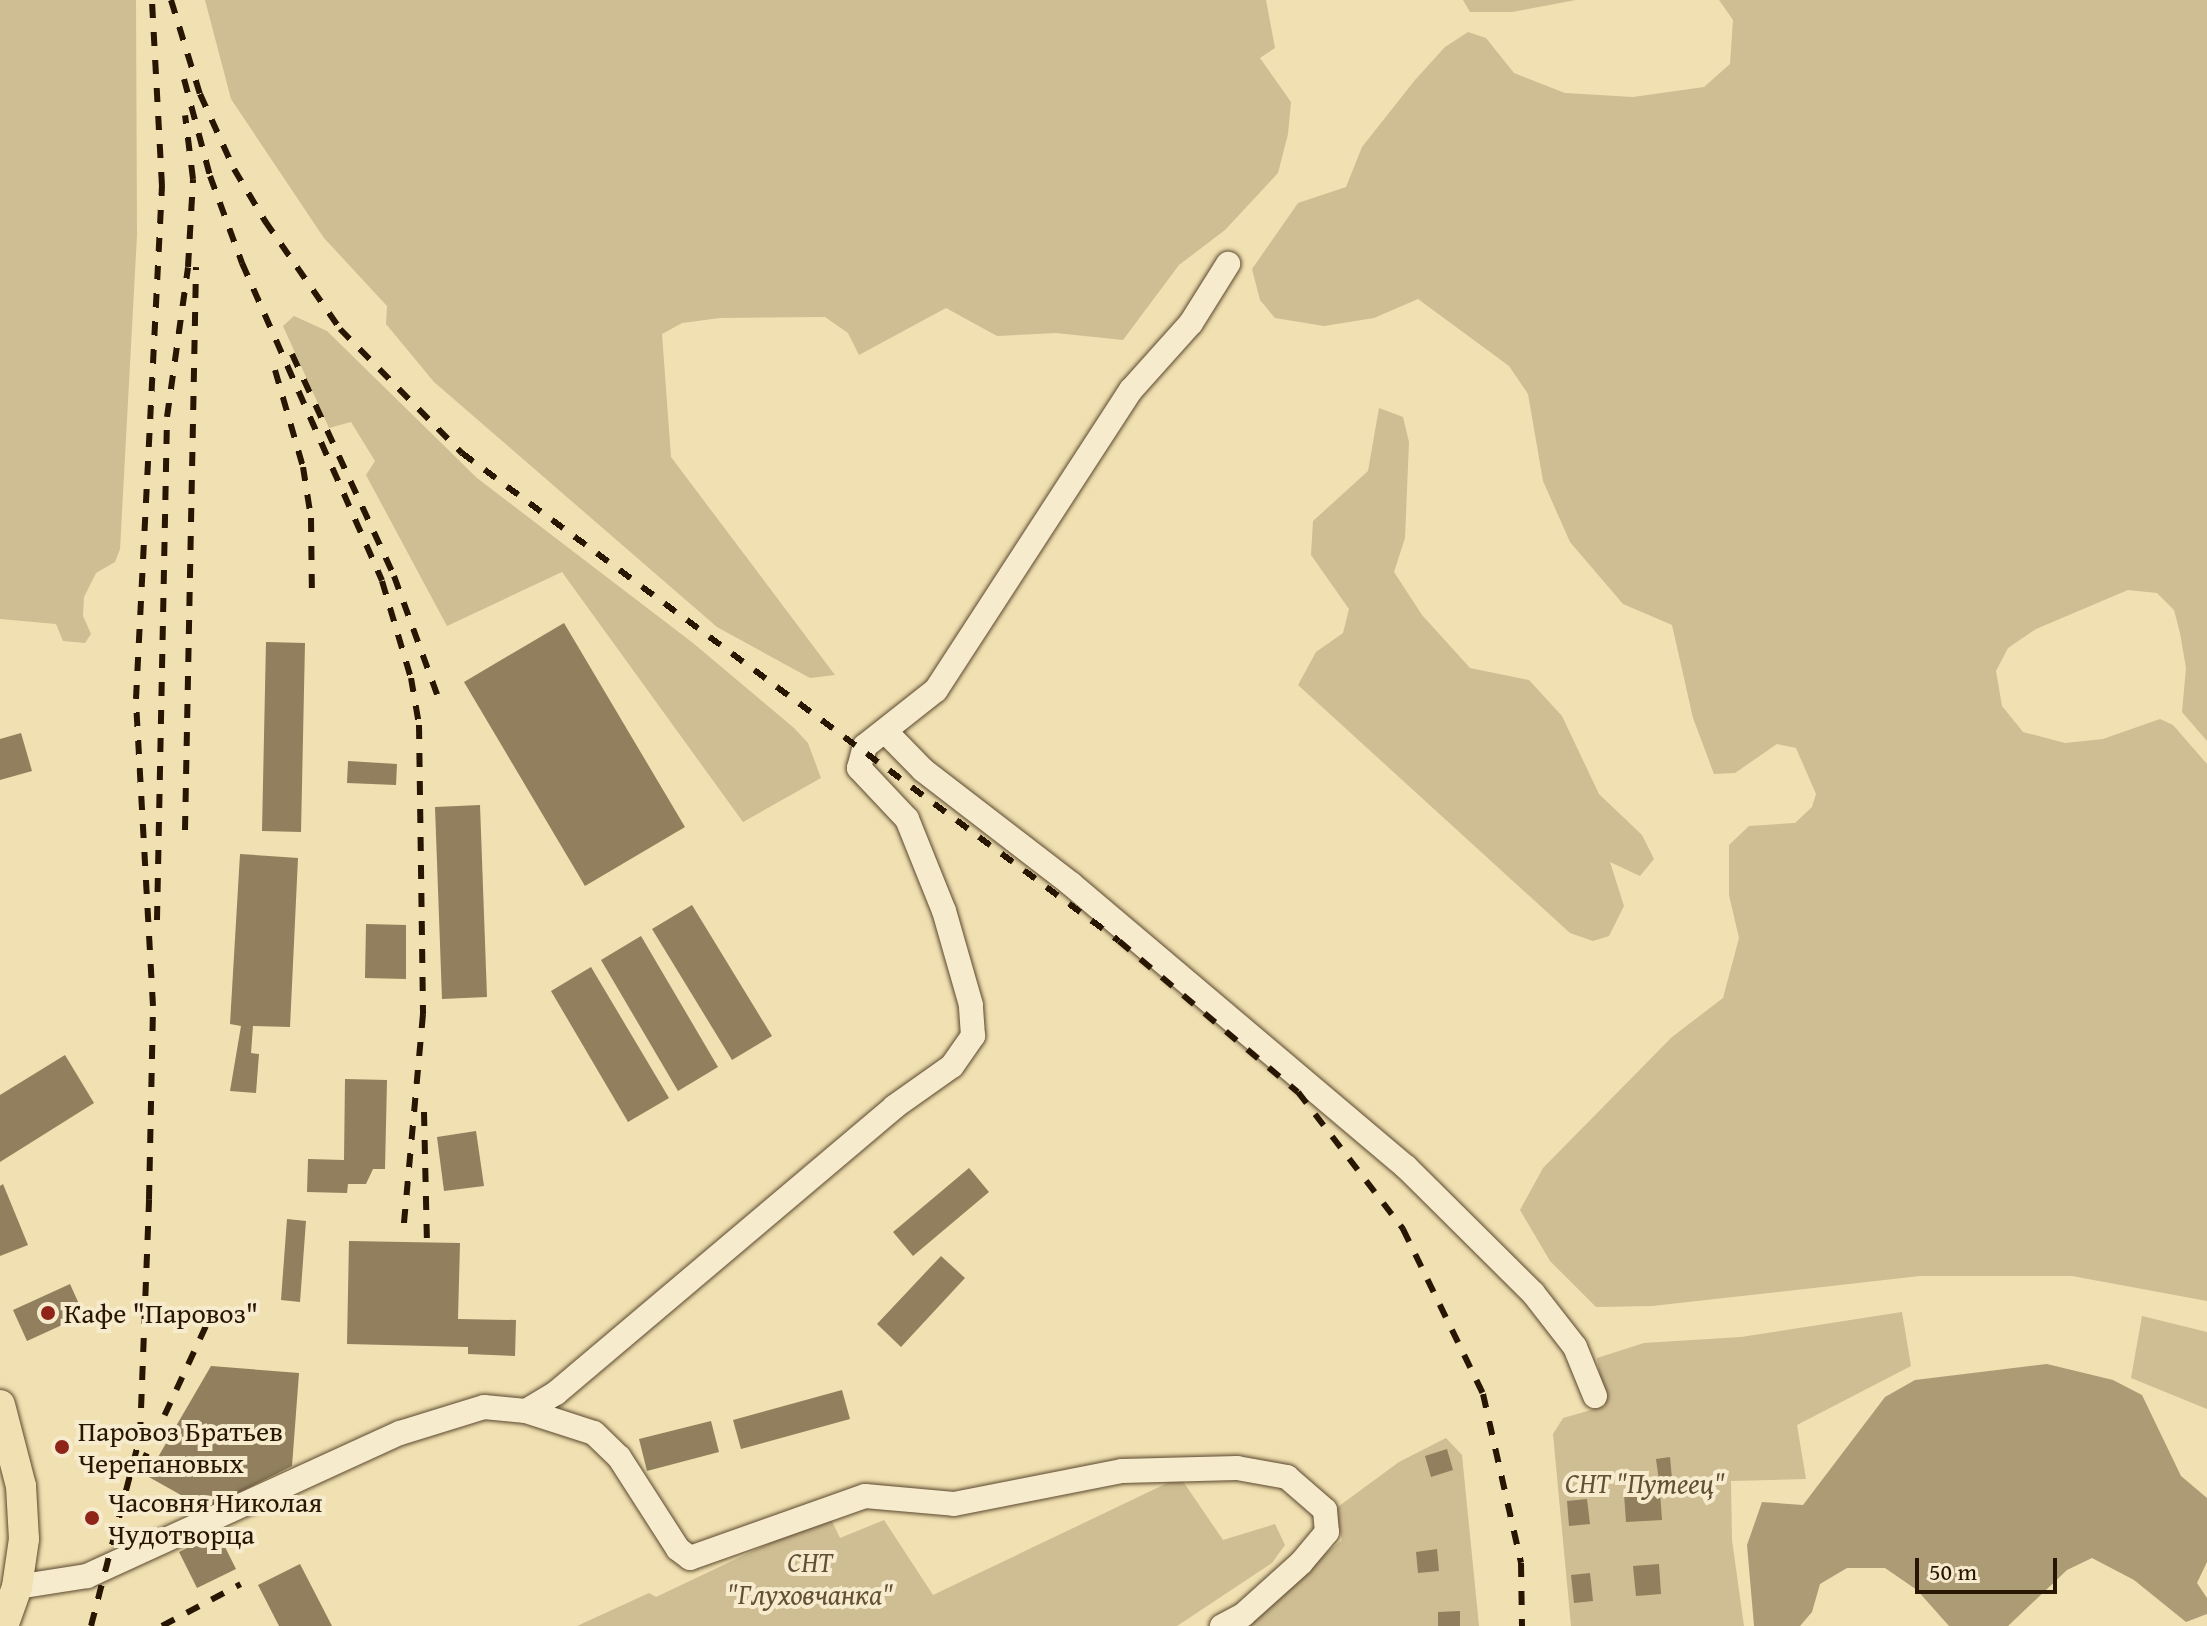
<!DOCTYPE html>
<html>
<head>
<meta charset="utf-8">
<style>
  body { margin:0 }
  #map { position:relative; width:2207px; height:1626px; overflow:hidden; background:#f1e0b1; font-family:"Gentium Book Plus",serif }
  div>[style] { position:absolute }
  .green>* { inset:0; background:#cfbd93 }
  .water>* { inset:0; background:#ad9b76 }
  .building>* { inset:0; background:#917f5d }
  .roads { filter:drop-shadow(0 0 2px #5a482e) drop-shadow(0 0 2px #5a482e) }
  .minor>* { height:24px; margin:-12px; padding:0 12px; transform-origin:12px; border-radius:12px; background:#f6ebcc }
  .major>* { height:30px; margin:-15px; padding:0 15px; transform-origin:15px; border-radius:15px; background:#f1e0b1 }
  .rail>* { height:6px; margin-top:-3px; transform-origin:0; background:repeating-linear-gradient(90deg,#281502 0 14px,transparent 0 28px) }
  .dots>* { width:22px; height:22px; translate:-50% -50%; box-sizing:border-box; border:4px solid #f6ebcc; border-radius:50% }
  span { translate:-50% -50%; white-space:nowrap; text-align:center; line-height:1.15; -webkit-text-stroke:8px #f6ebcc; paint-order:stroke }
  .poi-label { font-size:28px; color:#281502 }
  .left { translate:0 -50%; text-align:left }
  .park-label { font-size:28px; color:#625035; font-style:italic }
  .scale { position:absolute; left:1915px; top:1558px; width:142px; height:36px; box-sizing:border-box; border:4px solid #281502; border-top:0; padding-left:10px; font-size:24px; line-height:28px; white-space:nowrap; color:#281502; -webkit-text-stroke:6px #f6ebcc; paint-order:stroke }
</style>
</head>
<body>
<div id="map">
  <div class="green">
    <i style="clip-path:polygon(0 0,136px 0,137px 235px,120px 549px,115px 562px,96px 573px,84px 597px,83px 616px,91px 634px,85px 643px,63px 641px,56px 624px,0 619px)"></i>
    <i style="clip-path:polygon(205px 0,1266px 0,1275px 48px,1260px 58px,1291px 102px,1288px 134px,1278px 173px,1225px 230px,1179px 265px,1123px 340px,1056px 333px,997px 336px,946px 308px,859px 355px,848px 333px,825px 317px,720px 318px,682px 323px,662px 334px,671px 457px,835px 675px,810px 678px,717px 627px,434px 382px,386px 324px,387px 306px,324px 238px,231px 99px)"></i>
    <i style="clip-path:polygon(1463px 0,1576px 0,1512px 12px,1470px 12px)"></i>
    <i style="clip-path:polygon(1719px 0,2207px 0,2207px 741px,2182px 712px,2186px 668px,2180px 633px,2174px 610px,2157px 593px,2128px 590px,2036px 629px,2008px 648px,1996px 671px,2002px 706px,2023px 732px,2065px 743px,2103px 739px,2160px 719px,2173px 725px,2207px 764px,2207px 1301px,2072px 1276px,1920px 1276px,1652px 1306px,1596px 1307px,1550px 1261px,1520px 1210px,1543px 1168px,1672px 1037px,1723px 998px,1739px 938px,1729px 895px,1729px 845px,1749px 826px,1795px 823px,1812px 807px,1816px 794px,1796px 748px,1777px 744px,1735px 773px,1714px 774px,1693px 718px,1672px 625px,1623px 604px,1570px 542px,1543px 481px,1528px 394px,1509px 366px,1418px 299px,1374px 318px,1324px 326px,1275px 318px,1260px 300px,1252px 269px,1298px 203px,1346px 187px,1362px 147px,1415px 80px,1445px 47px,1468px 32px,1486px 38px,1514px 73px,1565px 93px,1633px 97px,1704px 87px,1730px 64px,1733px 20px)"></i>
    <i style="clip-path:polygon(294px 316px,327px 331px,477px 478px,693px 643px,794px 728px,808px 743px,821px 778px,743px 822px,562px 572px,447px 626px,366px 475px,375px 461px,351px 422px,329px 428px,283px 326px)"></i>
    <i style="clip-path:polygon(1379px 408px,1403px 417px,1409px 442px,1405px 538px,1394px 572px,1422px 615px,1470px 668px,1529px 680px,1562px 716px,1599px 794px,1642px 835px,1654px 859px,1640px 876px,1610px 862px,1624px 906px,1609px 936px,1593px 941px,1570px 933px,1298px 685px,1316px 652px,1343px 633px,1349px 609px,1311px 555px,1313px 521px,1368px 471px)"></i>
    <i style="clip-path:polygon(1902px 1312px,1911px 1366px,1797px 1425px,1806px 1479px,1731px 1481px,1732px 1540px,1744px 1626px,1571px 1626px,1553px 1434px,1563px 1418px,1605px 1406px,1597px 1358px,1644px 1343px,1741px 1337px)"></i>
    <i style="clip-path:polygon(2142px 1316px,2207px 1332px,2207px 1409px,2131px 1378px)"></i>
    <i style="clip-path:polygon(1446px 1438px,1462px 1455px,1479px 1626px,1238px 1626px,1342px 1540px,1335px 1509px,1399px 1462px)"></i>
    <i style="clip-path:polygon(1180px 1477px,1223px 1540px,1275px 1524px,1285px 1545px,1272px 1563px,1177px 1626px,577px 1626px,649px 1593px,656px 1597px,829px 1515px,840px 1538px,884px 1520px,933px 1595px)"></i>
  </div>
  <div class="water">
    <i style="clip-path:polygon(2047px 1364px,2113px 1380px,2142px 1395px,2181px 1476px,2207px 1498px,2207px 1562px,2197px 1583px,2207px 1598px,2207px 1614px,2186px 1622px,2134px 1580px,2092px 1558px,2067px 1570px,2008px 1626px,1949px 1626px,1917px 1590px,1885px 1568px,1847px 1568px,1820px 1584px,1812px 1612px,1800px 1626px,1754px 1626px,1747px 1545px,1762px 1502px,1803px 1505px,1885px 1397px,1915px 1380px)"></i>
  </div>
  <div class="building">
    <i style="clip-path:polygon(564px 623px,685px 827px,585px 886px,464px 682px)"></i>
    <i style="clip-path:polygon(266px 642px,305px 643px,301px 832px,262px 831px)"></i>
    <i style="clip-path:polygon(21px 733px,32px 771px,0 780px,0 739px)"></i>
    <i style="clip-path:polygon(348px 761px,397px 764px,396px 785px,347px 783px)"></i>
    <i style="clip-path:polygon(480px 805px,487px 997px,442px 999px,435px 807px)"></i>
    <i style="clip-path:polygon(240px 854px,298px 858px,290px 1027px,253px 1026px,251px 1053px,259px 1054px,256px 1093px,230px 1091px,241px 1026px,230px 1024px)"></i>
    <i style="clip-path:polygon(692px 905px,772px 1036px,732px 1060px,652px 929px)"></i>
    <i style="clip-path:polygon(366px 924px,406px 925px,406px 979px,365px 978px)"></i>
    <i style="clip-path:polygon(641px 936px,718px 1067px,678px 1091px,601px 960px)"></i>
    <i style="clip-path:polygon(591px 967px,669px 1098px,628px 1122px,551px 991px)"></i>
    <i style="clip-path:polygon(65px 1055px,94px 1103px,0 1162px,0 1095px)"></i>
    <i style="clip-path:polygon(345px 1079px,387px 1080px,385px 1169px,373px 1169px,366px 1184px,348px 1184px,347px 1193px,307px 1192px,308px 1159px,344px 1160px)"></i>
    <i style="clip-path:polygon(476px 1131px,484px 1186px,444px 1191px,437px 1137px)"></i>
    <i style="clip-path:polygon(969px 1168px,989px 1192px,913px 1256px,893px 1232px)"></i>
    <i style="clip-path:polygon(3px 1184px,28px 1245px,0 1256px,0 1186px)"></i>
    <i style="clip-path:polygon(287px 1219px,306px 1221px,300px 1302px,281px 1300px)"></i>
    <i style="clip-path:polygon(349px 1241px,460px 1243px,458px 1319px,516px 1320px,515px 1356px,468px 1354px,468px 1347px,347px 1344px)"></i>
    <i style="clip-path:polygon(941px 1256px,965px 1278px,901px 1347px,877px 1324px)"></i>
    <i style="clip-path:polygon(70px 1284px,84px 1315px,27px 1341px,13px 1310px)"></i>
    <i style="clip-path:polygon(211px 1366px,299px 1373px,292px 1466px,206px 1509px,147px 1476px)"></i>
    <i style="clip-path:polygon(842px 1390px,850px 1419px,741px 1449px,733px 1420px)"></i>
    <i style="clip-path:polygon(711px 1421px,719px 1452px,647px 1471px,639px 1439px)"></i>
    <i style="clip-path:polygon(1447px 1449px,1453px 1470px,1431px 1477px,1425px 1456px)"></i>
    <i style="clip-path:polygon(1670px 1457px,1672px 1479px,1659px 1481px,1656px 1459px)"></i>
    <i style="clip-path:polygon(1660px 1492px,1662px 1520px,1626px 1522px,1624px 1494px)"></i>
    <i style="clip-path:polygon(1587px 1499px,1590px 1524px,1569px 1526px,1567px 1501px)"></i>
    <i style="clip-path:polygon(218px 1533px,236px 1569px,197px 1588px,179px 1552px)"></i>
    <i style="clip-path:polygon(1437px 1549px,1439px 1571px,1418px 1573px,1416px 1552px)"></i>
    <i style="clip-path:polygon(300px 1564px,332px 1626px,279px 1626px,258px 1585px)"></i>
    <i style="clip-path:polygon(1659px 1564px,1661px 1594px,1636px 1596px,1633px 1566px)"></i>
    <i style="clip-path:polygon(1590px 1573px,1593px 1601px,1574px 1603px,1571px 1575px)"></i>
    <i style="clip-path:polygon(1460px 1611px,1460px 1626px,1438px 1626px,1438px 1612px)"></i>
  </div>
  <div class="roads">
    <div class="minor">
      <i style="left:885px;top:731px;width:54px;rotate:45.7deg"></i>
      <i style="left:923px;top:770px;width:187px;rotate:37.6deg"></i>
      <i style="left:1071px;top:884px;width:439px;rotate:40.2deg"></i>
      <i style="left:1406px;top:1167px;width:179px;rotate:44.8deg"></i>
      <i style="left:1533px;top:1293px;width:68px;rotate:52.1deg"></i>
      <i style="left:1575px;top:1347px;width:53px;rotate:67.8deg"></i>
      <i style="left:526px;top:1411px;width:71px;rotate:17.9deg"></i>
      <i style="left:594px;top:1433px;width:35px;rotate:44deg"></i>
      <i style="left:619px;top:1457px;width:109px;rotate:57.3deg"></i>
      <i style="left:678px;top:1549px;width:15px;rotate:37deg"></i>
      <i style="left:690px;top:1558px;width:186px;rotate:-19.5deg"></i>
      <i style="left:865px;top:1496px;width:89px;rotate:5.1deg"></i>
      <i style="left:954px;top:1504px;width:171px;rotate:-11.1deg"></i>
      <i style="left:1122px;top:1471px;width:115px;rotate:-1.5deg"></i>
      <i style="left:1237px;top:1468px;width:51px;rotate:10.2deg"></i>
      <i style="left:1287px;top:1477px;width:50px;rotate:41deg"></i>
      <i style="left:1325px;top:1510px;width:22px;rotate:85deg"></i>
      <i style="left:1327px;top:1532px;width:40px;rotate:130deg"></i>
      <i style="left:1301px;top:1563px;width:78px;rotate:138.1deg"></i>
      <i style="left:1243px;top:1615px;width:24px;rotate:152deg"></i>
      <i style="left:17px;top:1587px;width:71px;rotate:-8.9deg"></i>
      <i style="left:87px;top:1576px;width:344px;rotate:-24.6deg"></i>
      <i style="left:400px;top:1433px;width:88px;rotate:-17.2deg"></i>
      <i style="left:484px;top:1407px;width:42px;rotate:5.4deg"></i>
      <i style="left:526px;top:1411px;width:35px;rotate:-31deg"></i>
      <i style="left:556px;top:1393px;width:443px;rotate:-40.2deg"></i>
      <i style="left:894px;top:1107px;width:71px;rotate:-35.3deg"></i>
      <i style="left:952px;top:1066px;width:37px;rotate:-55deg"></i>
      <i style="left:973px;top:1036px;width:31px;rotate:-94deg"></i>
      <i style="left:971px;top:1005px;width:98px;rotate:-106deg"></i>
      <i style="left:944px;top:911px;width:99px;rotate:-111.9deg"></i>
      <i style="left:907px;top:819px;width:70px;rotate:-133.3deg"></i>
      <i style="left:859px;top:768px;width:23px;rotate:-75deg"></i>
      <i style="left:865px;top:746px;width:90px;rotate:-38.3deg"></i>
      <i style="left:936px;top:690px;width:358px;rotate:-57deg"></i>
      <i style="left:1131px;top:390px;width:90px;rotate:-48.2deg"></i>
      <i style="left:1191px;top:323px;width:70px;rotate:-57.9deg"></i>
    </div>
    <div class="major">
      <i style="left:0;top:1405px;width:84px;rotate:75.5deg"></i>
      <i style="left:21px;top:1486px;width:53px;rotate:86.8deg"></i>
      <i style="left:24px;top:1539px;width:49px;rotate:98.3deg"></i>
      <i style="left:17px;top:1587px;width:41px;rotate:109.7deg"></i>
    </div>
  </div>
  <div class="rail">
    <i style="left:171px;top:0;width:98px;rotate:72.9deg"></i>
    <i style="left:200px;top:94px;width:82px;rotate:65.6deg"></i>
    <i style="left:234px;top:169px;width:61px;rotate:59.2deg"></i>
    <i style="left:265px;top:221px;width:131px;rotate:55.2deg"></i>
    <i style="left:340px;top:329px;width:174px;rotate:45.5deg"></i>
    <i style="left:462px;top:453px;width:818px;rotate:36.6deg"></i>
    <i style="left:1119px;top:941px;width:234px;rotate:40.2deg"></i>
    <i style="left:1298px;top:1092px;width:173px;rotate:52.5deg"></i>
    <i style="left:1403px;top:1229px;width:183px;rotate:64.1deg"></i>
    <i style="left:1483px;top:1394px;width:173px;rotate:77.3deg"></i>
    <i style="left:1521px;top:1563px;width:63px;rotate:89.1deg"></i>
    <i style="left:184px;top:79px;width:100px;rotate:75deg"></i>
    <i style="left:210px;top:176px;width:93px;rotate:69.8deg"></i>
    <i style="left:242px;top:263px;width:347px;rotate:66.2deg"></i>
    <i style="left:382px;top:581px;width:101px;rotate:73.4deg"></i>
    <i style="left:411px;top:678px;width:48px;rotate:80.3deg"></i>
    <i style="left:419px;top:725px;width:289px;rotate:89.2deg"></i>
    <i style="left:423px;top:1014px;width:222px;rotate:95.2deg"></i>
    <i style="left:292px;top:354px;width:244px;rotate:65.3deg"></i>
    <i style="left:394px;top:576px;width:126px;rotate:70deg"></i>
    <i style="left:275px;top:370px;width:101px;rotate:73.9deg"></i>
    <i style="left:303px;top:467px;width:52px;rotate:81.1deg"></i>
    <i style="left:311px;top:518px;width:80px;rotate:89.3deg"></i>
    <i style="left:185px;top:830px;width:563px;rotate:-88.88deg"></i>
    <i style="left:157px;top:920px;width:503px;rotate:-88.86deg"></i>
    <i style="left:167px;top:417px;width:151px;rotate:-82deg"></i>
    <i style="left:188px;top:267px;width:88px;rotate:-86.7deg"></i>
    <i style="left:193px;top:179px;width:64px;rotate:-97.1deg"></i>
    <i style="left:424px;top:1112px;width:128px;rotate:88.7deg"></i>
    <i style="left:141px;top:1466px;width:157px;rotate:-65.1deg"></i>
    <i style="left:91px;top:1626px;width:196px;rotate:-75.5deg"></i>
    <i style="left:140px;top:1436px;width:237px;rotate:-87.8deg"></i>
    <i style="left:149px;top:1199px;width:193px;rotate:-88.8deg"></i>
    <i style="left:153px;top:1006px;width:307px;rotate:-93.2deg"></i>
    <i style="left:136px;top:699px;width:514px;rotate:-87.1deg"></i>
    <i style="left:162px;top:186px;width:186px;rotate:-93.1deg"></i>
    <i style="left:162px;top:1626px;width:89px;rotate:-28deg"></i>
  </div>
  <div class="dots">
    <i style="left:48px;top:1313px;background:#8f2418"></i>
    <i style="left:62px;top:1447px;background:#8f2418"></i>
    <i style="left:92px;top:1518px;background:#8f2418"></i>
  </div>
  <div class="poi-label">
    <span class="left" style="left:64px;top:1313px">Кафе "Паровоз"</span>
    <span class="left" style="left:78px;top:1447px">Паровоз Братьев<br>Черепановых</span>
    <span class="left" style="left:108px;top:1518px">Часовня Николая<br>Чудотворца</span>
  </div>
  <div class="park-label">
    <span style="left:1645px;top:1483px">СНТ "Путеец"</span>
    <span style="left:810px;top:1578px">СНТ<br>"Глуховчанка"</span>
  </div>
  <div class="scale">50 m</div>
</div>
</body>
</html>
